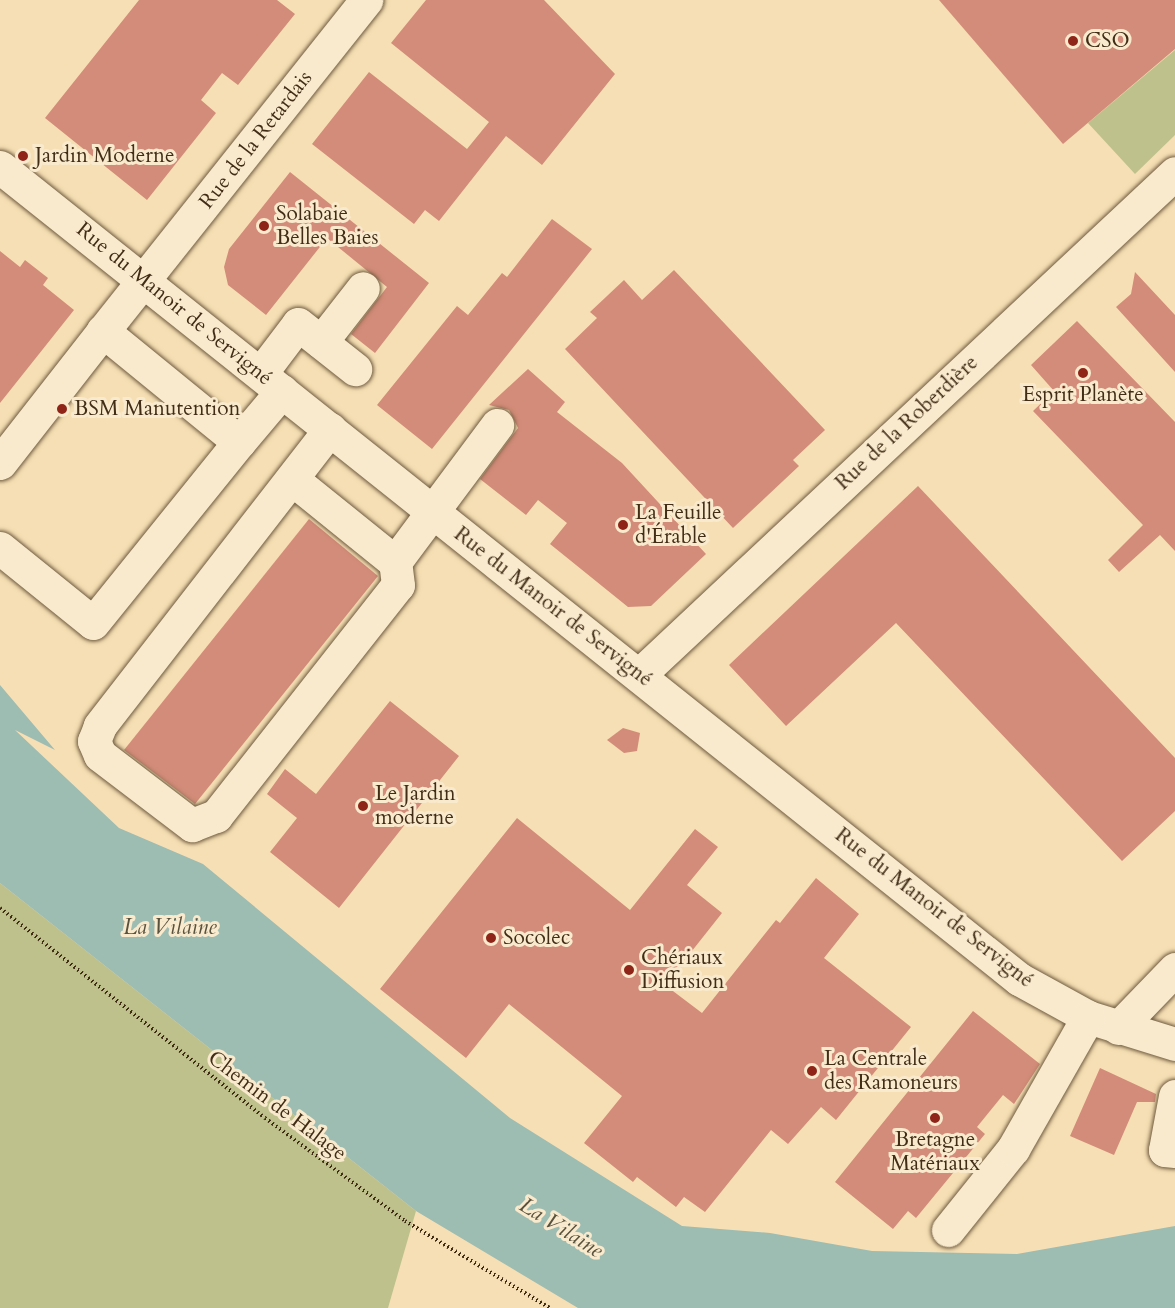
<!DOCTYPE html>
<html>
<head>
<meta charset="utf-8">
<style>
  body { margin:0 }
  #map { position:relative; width:1175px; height:1308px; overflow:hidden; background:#f6dfb4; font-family:Cardo,serif }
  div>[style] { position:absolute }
  .green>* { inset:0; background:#bec18c }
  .water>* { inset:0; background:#9dbcb2 }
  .building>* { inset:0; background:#d38c79 }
  .path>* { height:4px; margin-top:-2px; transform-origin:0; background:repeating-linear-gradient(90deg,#412d16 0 1.5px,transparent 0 4.5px) }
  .roads { filter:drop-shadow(0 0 2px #6e5a3e) drop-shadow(0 0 2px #6e5a3e) }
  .minor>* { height:33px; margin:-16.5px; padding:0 16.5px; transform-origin:16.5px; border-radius:16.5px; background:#f9eace }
  .dots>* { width:16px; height:16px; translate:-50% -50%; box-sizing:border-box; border:3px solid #f9eace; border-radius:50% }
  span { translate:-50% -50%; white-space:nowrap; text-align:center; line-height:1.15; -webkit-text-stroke:6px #f9eace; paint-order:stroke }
  .poi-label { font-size:21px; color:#412d16 }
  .left { translate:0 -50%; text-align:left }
  .street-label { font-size:21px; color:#412d16 }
  .water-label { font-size:22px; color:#58513d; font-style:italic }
</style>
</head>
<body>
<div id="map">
  <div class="green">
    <i style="clip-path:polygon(1175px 50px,1175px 135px,1135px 174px,1088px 123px)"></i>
    <i style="clip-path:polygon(0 883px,416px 1211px,388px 1308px,0 1308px)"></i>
  </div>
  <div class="water">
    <i style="clip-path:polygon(0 685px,55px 750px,15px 730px,119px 828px,203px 864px,510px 1118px,682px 1226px,770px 1233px,872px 1251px,1017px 1254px,1175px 1226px,1175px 1308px,578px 1308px,416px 1211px,0 883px)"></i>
  </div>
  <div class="building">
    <i style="clip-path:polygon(139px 0,277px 0,295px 14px,238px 85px,222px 73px,201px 100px,216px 113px,147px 200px,45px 118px)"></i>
    <i style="clip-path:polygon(426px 0,544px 0,615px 74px,542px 165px,506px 136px,439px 221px,425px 210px,414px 224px,312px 144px,369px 72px,467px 149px,489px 122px,391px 43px)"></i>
    <i style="clip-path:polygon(939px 0,1175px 0,1175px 49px,1063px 144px)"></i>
    <i style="clip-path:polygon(290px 172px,429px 283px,375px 353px,351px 334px,387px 287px,327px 238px,266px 315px,228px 285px,224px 267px,229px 249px)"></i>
    <i style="clip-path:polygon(552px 219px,592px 249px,432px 449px,377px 405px,457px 306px,468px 315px,502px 273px,507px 277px)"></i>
    <i style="clip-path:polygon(0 251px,20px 267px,25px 260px,48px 278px,43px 285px,74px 310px,0 403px)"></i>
    <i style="clip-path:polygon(674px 270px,825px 430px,793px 460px,799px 466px,733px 528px,565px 349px,597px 318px,590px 312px,624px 280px,642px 300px)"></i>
    <i style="clip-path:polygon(1135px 272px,1175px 315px,1175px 372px,1116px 307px,1131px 294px)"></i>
    <i style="clip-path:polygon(1077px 321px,1175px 422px,1175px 551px,1160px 535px,1119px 572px,1108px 560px,1143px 525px,1033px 411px,1054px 391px,1031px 365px)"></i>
    <i style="clip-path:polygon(528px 369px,565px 402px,557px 412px,622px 463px,706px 554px,651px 606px,628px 607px,550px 544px,567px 523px,538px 500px,526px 515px,480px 479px,518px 428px,509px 410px,489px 405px)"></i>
    <i style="clip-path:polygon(918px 486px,1175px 758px,1175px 811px,1122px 861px,896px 623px,786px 726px,729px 665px)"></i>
    <i style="clip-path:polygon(309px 519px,378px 576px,195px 804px,124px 750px)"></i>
    <i style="clip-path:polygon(390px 701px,459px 756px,339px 908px,270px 852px,297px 818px,267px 794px,285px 769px,316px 794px)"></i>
    <i style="clip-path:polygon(623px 728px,640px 733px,637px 751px,624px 753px,607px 740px)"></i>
    <i style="clip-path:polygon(517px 818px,630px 910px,695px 829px,718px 847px,687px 885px,722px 913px,665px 985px,702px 1013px,776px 920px,780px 923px,816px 878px,859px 914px,824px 958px,911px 1027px,836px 1120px,821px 1107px,788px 1144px,771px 1130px,705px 1212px,684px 1197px,676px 1207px,637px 1177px,633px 1182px,584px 1143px,622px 1096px,509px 1004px,466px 1058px,380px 989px)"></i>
    <i style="clip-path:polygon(973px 1011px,1040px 1064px,1014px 1104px,1003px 1095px,977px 1127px,985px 1134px,916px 1218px,908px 1211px,893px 1229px,835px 1182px)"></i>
    <i style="clip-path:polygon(1100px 1068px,1156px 1094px,1155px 1102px,1137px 1102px,1114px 1155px,1070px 1136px)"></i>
  </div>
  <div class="path">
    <i style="left:0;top:908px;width:338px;rotate:38.4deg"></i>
    <i style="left:265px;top:1118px;width:174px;rotate:36.3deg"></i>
    <i style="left:405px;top:1221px;width:169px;rotate:31deg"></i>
  </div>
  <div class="roads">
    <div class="minor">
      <i style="left:0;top:167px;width:1303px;rotate:38.55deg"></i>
      <i style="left:1019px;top:979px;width:79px;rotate:28.8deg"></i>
      <i style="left:1088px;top:1017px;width:91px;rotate:17.2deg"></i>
      <i style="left:321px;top:342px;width:68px;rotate:-52.1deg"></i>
      <i style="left:261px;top:373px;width:61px;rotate:-52.9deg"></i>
      <i style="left:298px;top:324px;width:73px;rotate:38.3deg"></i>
      <i style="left:282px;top:391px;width:67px;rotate:130.1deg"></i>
      <i style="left:239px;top:442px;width:176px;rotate:-140.8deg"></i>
      <i style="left:103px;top:331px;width:423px;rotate:-51.5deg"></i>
      <i style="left:330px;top:429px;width:376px;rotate:127.8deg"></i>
      <i style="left:100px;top:726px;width:16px;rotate:112deg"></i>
      <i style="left:94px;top:741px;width:15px;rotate:67deg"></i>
      <i style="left:100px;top:755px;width:116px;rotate:37.3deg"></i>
      <i style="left:192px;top:825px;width:26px;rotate:-21deg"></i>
      <i style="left:216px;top:816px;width:294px;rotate:-51.8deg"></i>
      <i style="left:398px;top:585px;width:23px;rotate:-97deg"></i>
      <i style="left:395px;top:562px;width:171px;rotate:-53.3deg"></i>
      <i style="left:0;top:463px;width:167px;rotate:-52deg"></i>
      <i style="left:292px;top:479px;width:132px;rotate:38.9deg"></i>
      <i style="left:0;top:548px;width:119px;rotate:38.9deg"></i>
      <i style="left:93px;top:623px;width:233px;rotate:-51.1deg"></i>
      <i style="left:639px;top:675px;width:734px;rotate:-43.12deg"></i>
      <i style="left:1118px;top:1028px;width:82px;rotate:-46deg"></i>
      <i style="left:1175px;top:1096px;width:55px;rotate:100.5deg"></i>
      <i style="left:1165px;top:1150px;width:10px;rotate:6deg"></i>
      <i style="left:948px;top:1230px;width:104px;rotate:-51.3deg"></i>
      <i style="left:1013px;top:1149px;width:152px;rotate:-60.4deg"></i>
    </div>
  </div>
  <div class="dots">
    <i style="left:1073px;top:41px;background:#8f2418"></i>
    <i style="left:23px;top:156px;background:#8f2418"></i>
    <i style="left:264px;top:226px;background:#8f2418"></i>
    <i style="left:1083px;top:373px;background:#8f2418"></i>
    <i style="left:62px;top:409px;background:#8f2418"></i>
    <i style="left:623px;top:525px;background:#8f2418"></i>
    <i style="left:363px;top:806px;background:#8f2418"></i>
    <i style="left:491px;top:938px;background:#8f2418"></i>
    <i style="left:629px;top:970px;background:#8f2418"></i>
    <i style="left:812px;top:1071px;background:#8f2418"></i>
    <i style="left:935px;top:1118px;background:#8f2418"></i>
  </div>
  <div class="poi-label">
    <span class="left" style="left:1085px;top:41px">CSO</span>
    <span class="left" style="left:35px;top:156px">Jardin Moderne</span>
    <span class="left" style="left:276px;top:226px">Solabaie<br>Belles Baies</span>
    <span style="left:1083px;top:395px">Esprit Planète</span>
    <span class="left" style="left:74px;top:409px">BSM Manutention</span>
    <span class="left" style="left:635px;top:525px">La Feuille<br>d'Érable</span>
    <span class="left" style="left:375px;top:806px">Le Jardin<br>moderne</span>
    <span class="left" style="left:503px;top:938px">Socolec</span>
    <span class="left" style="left:641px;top:970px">Chériaux<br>Diffusion</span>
    <span class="left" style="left:824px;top:1071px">La Centrale<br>des Ramoneurs</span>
    <span style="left:935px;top:1152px">Bretagne<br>Matériaux</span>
  </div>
  <div class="street-label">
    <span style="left:256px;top:140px;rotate:-52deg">Rue de la Retardais</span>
    <span style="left:174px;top:304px;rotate:39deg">Rue du Manoir de Servigné</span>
    <span style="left:907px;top:423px;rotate:-43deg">Rue de la Roberdière</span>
    <span style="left:553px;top:607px;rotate:38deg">Rue du Manoir de Servigné</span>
    <span style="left:934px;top:908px;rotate:38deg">Rue du Manoir de Servigné</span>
    <span style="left:277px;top:1106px;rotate:37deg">Chemin de Halage</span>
  </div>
  <div class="water-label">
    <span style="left:170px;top:928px">La Vilaine</span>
    <span style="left:561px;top:1228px;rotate:32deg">La Vilaine</span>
  </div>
</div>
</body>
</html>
